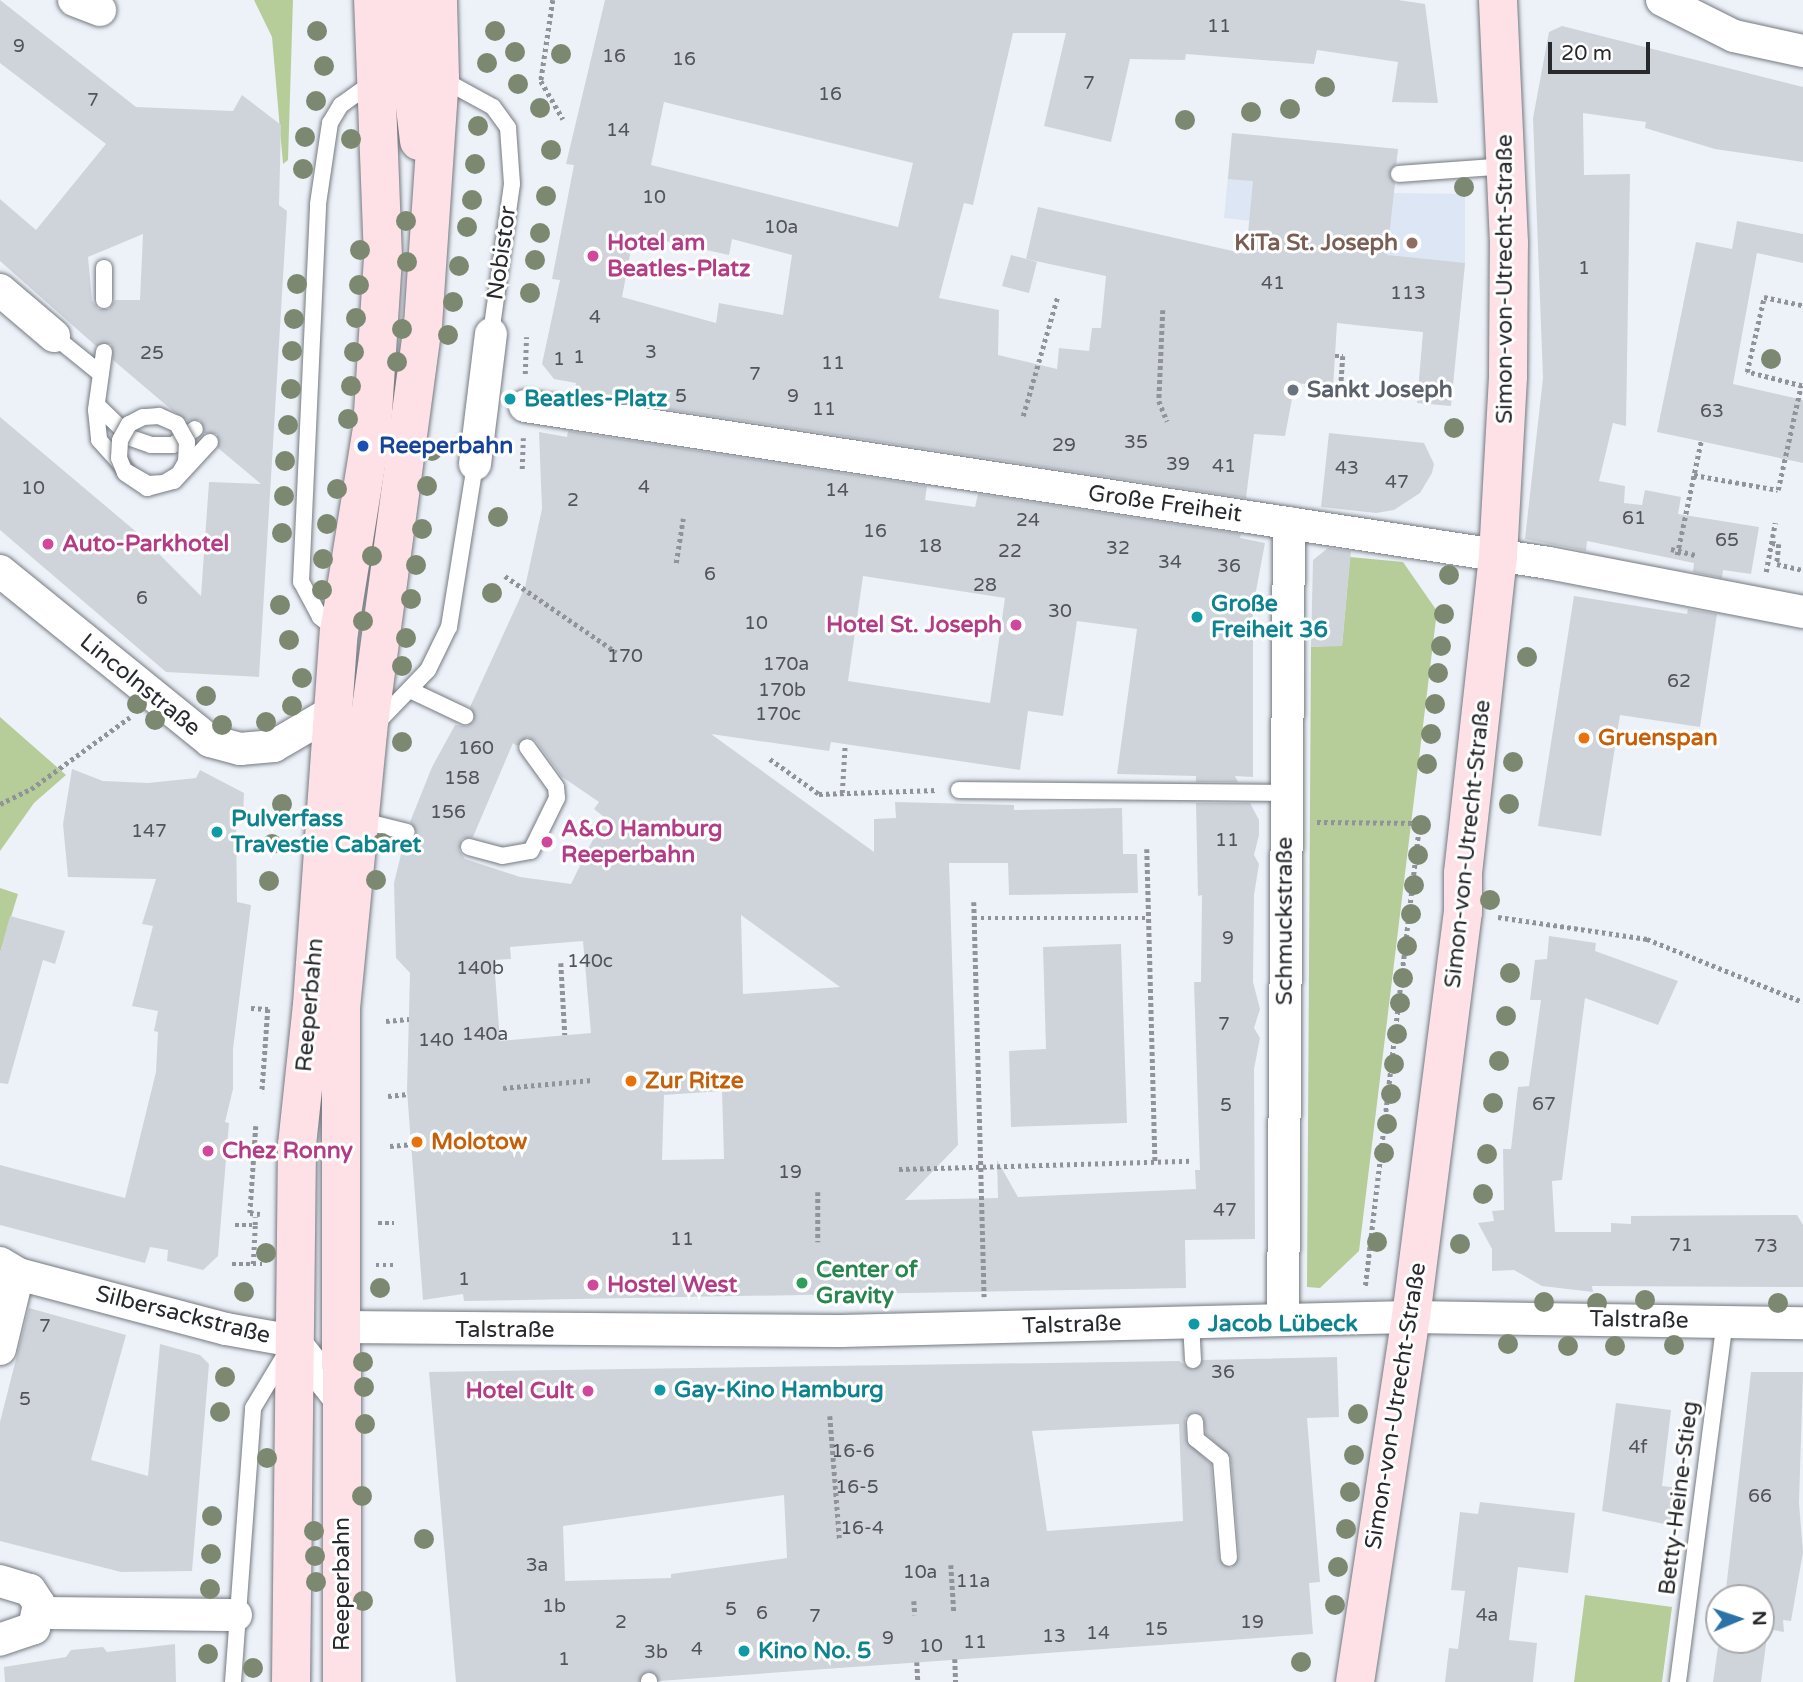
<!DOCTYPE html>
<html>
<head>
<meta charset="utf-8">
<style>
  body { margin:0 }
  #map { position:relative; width:1803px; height:1682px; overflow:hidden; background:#edf2f9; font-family:"Varela Round",sans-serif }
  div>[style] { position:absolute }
  .built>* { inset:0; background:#dde6f4 }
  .green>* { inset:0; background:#b6cd9a }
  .building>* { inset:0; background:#cfd4db }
  .path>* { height:4.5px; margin-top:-2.25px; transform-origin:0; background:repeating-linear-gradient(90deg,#909499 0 3.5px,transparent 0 7px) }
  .roads { filter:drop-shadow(0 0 2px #757a80) drop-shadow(0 0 2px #757a80) }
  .lane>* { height:16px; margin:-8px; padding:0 8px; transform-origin:8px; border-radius:8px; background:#fff }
  .street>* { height:32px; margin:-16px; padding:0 16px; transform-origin:16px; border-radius:16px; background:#fff }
  .secondary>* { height:38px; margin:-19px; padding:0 19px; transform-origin:19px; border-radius:19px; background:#fee1e6 }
  .bridges { filter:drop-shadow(0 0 2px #757a80) drop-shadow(0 0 2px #757a80) }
  .lane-bridge>* { height:16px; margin:-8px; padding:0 8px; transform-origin:8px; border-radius:8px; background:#fff }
  .trees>* { width:20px; height:20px; margin:-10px; border-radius:50%; background:#7d8871 }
  .dots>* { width:19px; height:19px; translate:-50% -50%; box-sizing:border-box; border:4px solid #fff; border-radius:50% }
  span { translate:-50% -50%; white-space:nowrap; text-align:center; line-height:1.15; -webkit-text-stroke:6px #fff; paint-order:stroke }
  .number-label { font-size:19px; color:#515458 }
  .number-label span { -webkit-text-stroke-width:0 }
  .hotel-label { font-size:23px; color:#b23c85; font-weight:700 }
  .left { translate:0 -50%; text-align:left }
  .right { translate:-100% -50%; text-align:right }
  .education-label { font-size:23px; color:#785e54; font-weight:700 }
  .street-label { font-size:23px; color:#27292c }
  .worship-label { font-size:23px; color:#5b616d; font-weight:700 }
  .culture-label { font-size:23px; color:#0d838f; font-weight:700 }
  .transit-label { font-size:23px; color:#164399; font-weight:700 }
  .food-label { font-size:23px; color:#c56008; font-weight:700 }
  .leisure-label { font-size:23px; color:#27864d; font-weight:700 }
  .north { position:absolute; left:1705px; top:1584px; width:70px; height:70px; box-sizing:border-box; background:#fff; border:2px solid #a9a9ab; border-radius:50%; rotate:88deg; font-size:19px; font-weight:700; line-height:28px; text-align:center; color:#27292c }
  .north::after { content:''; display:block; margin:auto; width:24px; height:32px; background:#2b73a7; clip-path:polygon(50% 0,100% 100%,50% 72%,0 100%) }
  .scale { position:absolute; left:1548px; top:42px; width:102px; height:32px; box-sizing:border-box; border:4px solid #27292c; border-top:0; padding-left:9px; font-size:21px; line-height:24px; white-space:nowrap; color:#27292c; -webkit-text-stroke:5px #fff; paint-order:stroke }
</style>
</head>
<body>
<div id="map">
  <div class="built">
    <i style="clip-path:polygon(1232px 133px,1398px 149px,1394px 193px,1465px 194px,1465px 263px,1458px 335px,1352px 325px,1361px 233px,1224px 218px)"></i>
  </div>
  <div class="green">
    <i style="clip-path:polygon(254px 0,293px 0,288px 160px,283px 164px,272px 37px)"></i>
    <i style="clip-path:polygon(1350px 557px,1403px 562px,1437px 611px,1359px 1251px,1320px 1288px,1307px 1287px,1311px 647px,1342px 645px)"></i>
    <i style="clip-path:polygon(0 717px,66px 775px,34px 803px,0 851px)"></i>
    <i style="clip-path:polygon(0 888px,18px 894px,0 953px)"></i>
    <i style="clip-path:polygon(1585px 1595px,1672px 1607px,1662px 1682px,1574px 1682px)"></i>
  </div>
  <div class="building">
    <i style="clip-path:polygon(evenodd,0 0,136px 107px,233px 111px,242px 95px,281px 125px,279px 205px,287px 211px,259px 677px,166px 672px,0 530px,0 417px,140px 535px,201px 596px,209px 482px,261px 484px,218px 448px,217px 434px,204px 433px,200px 420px,188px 421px,173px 411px,113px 360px,111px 344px,96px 346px,0 261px,0 199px,36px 230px,106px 144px,0 63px,0 0,143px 234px,140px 300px,115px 300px,109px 309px,98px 309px,92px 300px,88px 257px,143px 234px)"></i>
    <i style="clip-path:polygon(evenodd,605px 0,1398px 0,1425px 4px,1438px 103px,1392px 102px,1398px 62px,1317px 50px,1314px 64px,1186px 54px,1185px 60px,1130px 59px,1111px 142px,1044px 126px,1066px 33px,1013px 33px,973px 205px,964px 203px,939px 298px,999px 310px,998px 355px,1057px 369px,1059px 348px,1089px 351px,1092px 328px,1101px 328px,1106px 276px,1026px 259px,1038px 207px,1246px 254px,1253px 181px,1228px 179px,1232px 133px,1398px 149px,1396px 164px,1389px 174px,1395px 183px,1387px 255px,1465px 263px,1451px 406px,1417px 403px,1423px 332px,1337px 323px,1333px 387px,1295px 383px,1285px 436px,1254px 434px,1246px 498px,574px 395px,576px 383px,554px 379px,542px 364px,560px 280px,552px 279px,574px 165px,566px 164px,605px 0,664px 102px,913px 163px,898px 227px,651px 165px,664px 102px,605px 0,634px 234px,729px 255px,732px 239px,792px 255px,783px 315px,719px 303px,716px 323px,622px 297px,634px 234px)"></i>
    <i style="clip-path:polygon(1562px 26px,1803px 87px,1803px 162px,1715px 149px,1645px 128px,1646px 122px,1583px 113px,1584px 175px,1630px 174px,1626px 426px,1613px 423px,1599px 481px,1625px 486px,1624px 503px,1642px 505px,1645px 490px,1681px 497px,1678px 514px,1759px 527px,1751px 574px,1723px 570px,1722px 578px,1693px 572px,1694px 563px,1587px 541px,1586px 551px,1525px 539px,1543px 378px,1533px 118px,1549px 32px)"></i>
    <i style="clip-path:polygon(1737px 221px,1803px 234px,1803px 263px,1757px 253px,1733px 384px,1803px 400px,1803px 463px,1657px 432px,1696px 242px,1732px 249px)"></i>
    <i style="clip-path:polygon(1011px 255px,1037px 262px,1029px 293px,1002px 286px)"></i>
    <i style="clip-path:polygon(evenodd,568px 431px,927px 486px,925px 500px,975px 507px,978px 494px,1241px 534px,1240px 538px,1265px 543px,1253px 607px,1253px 777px,1235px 776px,1238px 782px,1196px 782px,1196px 776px,1117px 774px,1137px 629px,1077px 621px,1063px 716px,1028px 711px,1020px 770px,831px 742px,829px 751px,711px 734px,874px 852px,874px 819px,896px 818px,895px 802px,1014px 805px,1014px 810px,1122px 808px,1123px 854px,1137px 854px,1138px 893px,1009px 895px,1008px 863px,949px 863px,958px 1145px,905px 1200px,998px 1198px,997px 1160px,1018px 1197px,1196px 1189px,1195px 1170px,1200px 1170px,1194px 982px,1201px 982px,1202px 895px,1198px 896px,1196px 803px,1250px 803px,1259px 820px,1259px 835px,1254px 855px,1259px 864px,1254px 895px,1253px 982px,1260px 1009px,1254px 1028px,1260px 1038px,1254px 1069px,1255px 1239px,1185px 1240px,1186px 1288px,464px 1301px,463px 1294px,423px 1300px,407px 1091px,410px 973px,396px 958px,394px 883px,404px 842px,417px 835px,410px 822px,432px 767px,455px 725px,467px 726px,474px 721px,470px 707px,525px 587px,542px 509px,539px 432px,567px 437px,568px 431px,863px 576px,1005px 598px,990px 703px,848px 681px,863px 576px,568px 431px,527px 737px,536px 741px,561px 776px,599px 802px,594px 809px,604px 817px,571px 884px,520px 877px,465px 859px,459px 850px,462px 839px,473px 837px,513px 743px,517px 746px,527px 737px,568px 431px,741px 915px,840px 987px,743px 994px,741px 915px,568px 431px,583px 941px,591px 1033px,500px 1041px,494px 960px,511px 959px,510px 947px,583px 941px,568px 431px,722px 1091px,724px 1159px,662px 1160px,664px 1095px,722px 1091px)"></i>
    <i style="clip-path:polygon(1329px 433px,1424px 443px,1434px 464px,1432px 473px,1420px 493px,1394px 510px,1376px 513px,1321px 507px)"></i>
    <i style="clip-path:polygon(1328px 548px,1351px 551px,1342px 646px,1311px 647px,1313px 560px)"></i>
    <i style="clip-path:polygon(1574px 596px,1687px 614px,1688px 609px,1717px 614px,1700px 727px,1620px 715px,1601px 836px,1538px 826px)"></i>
    <i style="clip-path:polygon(72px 769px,103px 781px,148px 783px,196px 778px,200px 770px,244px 793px,243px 817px,236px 820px,237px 902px,251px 905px,233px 1049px,233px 1089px,225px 1122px,229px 1123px,218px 1256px,203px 1270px,167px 1261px,168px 1250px,150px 1247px,145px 1263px,0 1225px,0 1165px,125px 1198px,156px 1072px,158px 1032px,154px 1031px,158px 1011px,132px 1006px,153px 926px,142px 924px,156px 879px,68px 877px,63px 824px)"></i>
    <i style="clip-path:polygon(10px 916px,65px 931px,55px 964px,43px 960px,8px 1084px,0 1083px,0 953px)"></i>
    <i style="clip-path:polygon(1549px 936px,1596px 943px,1595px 951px,1678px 981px,1658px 1025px,1585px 998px,1562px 1180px,1552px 1181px,1555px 1232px,1611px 1232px,1611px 1223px,1631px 1224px,1631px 1216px,1797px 1215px,1803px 1225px,1803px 1287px,1592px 1286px,1593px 1292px,1542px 1286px,1514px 1270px,1492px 1271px,1492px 1249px,1478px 1223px,1494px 1221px,1492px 1211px,1504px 1210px,1503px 1149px,1511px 1149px,1518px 1087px,1529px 1086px,1541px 1000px,1530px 1000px,1535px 960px,1547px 959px)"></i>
    <i style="clip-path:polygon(1121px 944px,1127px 1123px,1011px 1127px,1009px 1051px,1046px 1049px,1043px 947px)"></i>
    <i style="clip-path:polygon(29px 1308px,126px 1335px,91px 1460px,148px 1476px,160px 1344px,200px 1355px,209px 1364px,192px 1571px,121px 1572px,0 1541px,0 1422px)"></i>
    <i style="clip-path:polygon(evenodd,1337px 1357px,1339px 1417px,1307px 1418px,1320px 1582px,1309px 1583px,1313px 1634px,659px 1681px,648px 1671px,639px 1682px,456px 1682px,429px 1372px,1179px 1361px,1193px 1370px,1203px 1360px,1337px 1357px,1194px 1412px,1203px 1416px,1206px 1434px,1231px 1458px,1239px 1557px,1231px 1568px,1219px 1559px,1211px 1464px,1186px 1440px,1185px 1418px,1194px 1412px,1337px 1357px,1179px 1424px,1183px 1521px,1047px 1531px,1032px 1431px,1179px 1424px,1337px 1357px,784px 1495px,787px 1558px,671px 1574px,671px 1578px,565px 1581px,563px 1526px,784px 1495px)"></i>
    <i style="clip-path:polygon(1751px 1372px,1803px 1372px,1799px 1503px,1803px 1552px,1791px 1621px,1783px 1620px,1784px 1632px,1768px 1629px,1761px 1682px,1713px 1682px,1719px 1640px,1761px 1640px,1761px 1598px,1725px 1598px)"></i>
    <i style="clip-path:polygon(1616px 1403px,1671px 1410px,1662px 1486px,1678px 1488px,1674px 1526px,1602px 1511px)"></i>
    <i style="clip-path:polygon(1480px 1502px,1575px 1513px,1568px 1573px,1518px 1567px,1509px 1640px,1537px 1643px,1533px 1682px,1445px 1682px,1449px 1648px,1458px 1649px,1465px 1591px,1451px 1590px,1460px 1512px,1478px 1514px)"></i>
    <i style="clip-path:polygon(175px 1644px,176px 1682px,5px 1682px,4px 1667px,66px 1657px,71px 1650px,103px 1647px,107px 1652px)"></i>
  </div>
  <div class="path">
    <i style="left:553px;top:0;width:82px;rotate:98.4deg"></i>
    <i style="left:541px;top:81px;width:44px;rotate:59.9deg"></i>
    <i style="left:1163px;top:310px;width:91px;rotate:92.5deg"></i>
    <i style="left:1159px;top:401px;width:22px;rotate:68deg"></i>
    <i style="left:1335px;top:356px;width:8px"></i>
    <i style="left:1343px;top:356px;width:30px;rotate:94deg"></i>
    <i style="left:525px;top:374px;width:37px;rotate:-88deg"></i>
    <i style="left:1802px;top:386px;width:57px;rotate:-165.7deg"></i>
    <i style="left:1747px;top:372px;width:77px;rotate:-77.2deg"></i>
    <i style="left:1764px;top:297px;width:40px;rotate:12deg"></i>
    <i style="left:1023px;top:416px;width:123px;rotate:-73.9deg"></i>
    <i style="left:522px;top:469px;width:31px;rotate:-88deg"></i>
    <i style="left:1694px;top:475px;width:85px;rotate:10.1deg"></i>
    <i style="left:1778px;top:490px;width:107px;rotate:-77.6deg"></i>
    <i style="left:1772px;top:543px;width:7px;rotate:8deg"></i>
    <i style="left:1779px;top:544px;width:20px;rotate:96deg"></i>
    <i style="left:1777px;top:564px;width:27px;rotate:13deg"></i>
    <i style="left:1671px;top:549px;width:25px;rotate:14deg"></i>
    <i style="left:1677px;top:555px;width:116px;rotate:-78.1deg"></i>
    <i style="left:676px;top:563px;width:45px;rotate:-81deg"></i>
    <i style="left:1766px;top:572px;width:50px;rotate:-79.6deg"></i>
    <i style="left:505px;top:576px;width:135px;rotate:34.4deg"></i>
    <i style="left:770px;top:759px;width:60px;rotate:35.5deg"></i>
    <i style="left:819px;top:794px;width:118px;rotate:-1.9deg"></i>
    <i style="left:842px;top:793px;width:49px;rotate:-86.5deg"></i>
    <i style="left:0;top:804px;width:34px;rotate:-26deg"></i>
    <i style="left:31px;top:789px;width:122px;rotate:-36deg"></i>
    <i style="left:1317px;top:822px;width:103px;rotate:0.6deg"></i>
    <i style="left:1420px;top:823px;width:468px;rotate:96.7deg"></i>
    <i style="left:1147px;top:849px;width:313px;rotate:88.5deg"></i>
    <i style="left:974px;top:902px;width:395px;rotate:88.5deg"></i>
    <i style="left:1498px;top:917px;width:151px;rotate:8.4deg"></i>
    <i style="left:1647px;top:939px;width:168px;rotate:22deg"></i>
    <i style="left:974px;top:918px;width:175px"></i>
    <i style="left:561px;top:963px;width:72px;rotate:86.8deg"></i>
    <i style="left:251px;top:1008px;width:17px;rotate:3deg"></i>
    <i style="left:268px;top:1009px;width:84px;rotate:94.1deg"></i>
    <i style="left:386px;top:1021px;width:23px;rotate:-5deg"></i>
    <i style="left:503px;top:1088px;width:90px;rotate:-5.1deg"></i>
    <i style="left:388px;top:1096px;width:20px;rotate:-6deg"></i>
    <i style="left:256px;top:1126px;width:87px;rotate:93.9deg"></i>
    <i style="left:250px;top:1213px;width:10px;rotate:6deg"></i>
    <i style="left:390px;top:1146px;width:21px;rotate:-5deg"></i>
    <i style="left:899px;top:1169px;width:292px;rotate:-1.6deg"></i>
    <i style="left:818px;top:1192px;width:50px;rotate:90deg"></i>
    <i style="left:378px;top:1223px;width:16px"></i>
    <i style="left:235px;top:1225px;width:20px"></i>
    <i style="left:255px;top:1225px;width:8px;rotate:-90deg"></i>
    <i style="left:232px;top:1264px;width:30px"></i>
    <i style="left:253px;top:1264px;width:39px;rotate:-87deg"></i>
    <i style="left:376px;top:1265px;width:20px"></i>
    <i style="left:830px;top:1416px;width:126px;rotate:85.5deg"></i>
    <i style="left:951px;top:1565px;width:48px;rotate:86.4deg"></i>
    <i style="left:914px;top:1601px;width:14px;rotate:86deg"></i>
    <i style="left:955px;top:1659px;width:23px;rotate:88deg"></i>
    <i style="left:917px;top:1662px;width:20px;rotate:87deg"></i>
  </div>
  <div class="roads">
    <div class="lane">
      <i style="left:440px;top:78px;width:60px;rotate:28.7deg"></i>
      <i style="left:493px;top:107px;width:26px;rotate:54deg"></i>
      <i style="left:508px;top:128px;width:56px;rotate:85.9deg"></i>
      <i style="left:512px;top:184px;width:151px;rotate:98deg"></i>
      <i style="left:1399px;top:174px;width:108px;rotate:-4.2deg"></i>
      <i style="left:104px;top:300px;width:32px;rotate:-90deg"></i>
      <i style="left:54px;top:336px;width:60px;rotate:39deg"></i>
      <i style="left:104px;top:352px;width:59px;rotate:97.9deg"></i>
      <i style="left:96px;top:410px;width:30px;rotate:84deg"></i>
      <i style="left:99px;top:440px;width:39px;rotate:48deg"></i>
      <i style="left:97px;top:405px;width:47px;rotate:44.1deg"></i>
      <i style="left:131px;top:438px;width:21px;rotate:19deg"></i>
      <i style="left:151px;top:445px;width:22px"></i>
      <i style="left:173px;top:445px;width:27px;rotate:-36deg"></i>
      <i style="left:337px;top:631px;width:22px;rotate:-141deg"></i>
      <i style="left:320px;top:617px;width:40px;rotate:-118deg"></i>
      <i style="left:301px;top:582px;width:378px;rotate:-87.4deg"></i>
      <i style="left:318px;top:204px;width:82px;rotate:-81.6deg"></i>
      <i style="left:330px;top:123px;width:21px;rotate:-59deg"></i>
      <i style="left:341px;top:105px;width:43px;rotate:-35.5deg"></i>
      <i style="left:412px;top:691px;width:59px;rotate:25.3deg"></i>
      <i style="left:375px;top:725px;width:76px;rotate:-46.1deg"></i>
      <i style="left:428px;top:670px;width:48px;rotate:-64deg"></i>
      <i style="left:449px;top:627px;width:165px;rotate:-80.9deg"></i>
      <i style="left:959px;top:790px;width:327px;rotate:0.5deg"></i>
      <i style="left:359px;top:820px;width:49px;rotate:14deg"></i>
      <i style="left:469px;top:847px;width:34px;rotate:15deg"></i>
      <i style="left:502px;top:856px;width:29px;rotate:-10deg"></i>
      <i style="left:531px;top:851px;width:59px;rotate:-63.9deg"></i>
      <i style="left:557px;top:798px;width:11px;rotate:-95deg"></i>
      <i style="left:556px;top:787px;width:49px;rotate:-125.9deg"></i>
      <i style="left:1191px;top:1322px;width:38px;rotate:87deg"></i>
      <i style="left:1195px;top:1422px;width:17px;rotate:87deg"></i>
      <i style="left:1196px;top:1439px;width:32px;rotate:39deg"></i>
      <i style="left:1221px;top:1459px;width:99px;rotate:85.4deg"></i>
      <i style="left:649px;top:1681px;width:1px;rotate:90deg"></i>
      <i style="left:233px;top:1682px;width:275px;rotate:-85.8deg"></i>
      <i style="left:253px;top:1408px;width:62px;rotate:-58.9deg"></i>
      <i style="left:1678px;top:1682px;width:364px;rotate:-82.6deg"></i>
    </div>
    <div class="street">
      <i style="left:74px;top:0;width:28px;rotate:21deg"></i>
      <i style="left:1662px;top:0;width:80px;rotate:26.6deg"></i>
      <i style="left:1734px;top:36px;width:71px;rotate:12.3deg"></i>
      <i style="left:0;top:290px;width:71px;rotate:40.4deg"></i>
      <i style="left:525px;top:406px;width:1036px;rotate:8.72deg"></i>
      <i style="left:1549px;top:563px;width:259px;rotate:10.9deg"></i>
      <i style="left:475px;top:464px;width:131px;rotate:-83deg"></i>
      <i style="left:0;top:571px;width:270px;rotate:39deg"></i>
      <i style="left:210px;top:741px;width:31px;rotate:15deg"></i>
      <i style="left:240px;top:749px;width:34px;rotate:-5deg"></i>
      <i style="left:274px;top:746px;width:67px;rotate:-30.4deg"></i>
      <i style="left:0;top:1263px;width:21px;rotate:31deg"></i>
      <i style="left:18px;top:1274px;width:215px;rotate:14.8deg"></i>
      <i style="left:226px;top:1329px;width:69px;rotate:10deg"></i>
      <i style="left:294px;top:1341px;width:78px;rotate:51.8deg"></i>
      <i style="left:1283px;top:1320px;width:797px;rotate:-89.57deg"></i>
      <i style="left:341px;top:1327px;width:500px;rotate:0.46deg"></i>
      <i style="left:841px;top:1331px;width:570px;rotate:-1.41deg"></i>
      <i style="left:1411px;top:1317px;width:392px;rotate:0.9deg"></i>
      <i style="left:0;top:1349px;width:77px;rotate:-76.5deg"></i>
      <i style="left:0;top:1581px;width:31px;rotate:17deg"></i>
      <i style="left:30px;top:1590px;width:17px;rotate:57deg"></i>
      <i style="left:39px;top:1604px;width:25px;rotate:102deg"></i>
      <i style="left:34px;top:1628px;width:36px;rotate:161deg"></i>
      <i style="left:39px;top:1613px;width:197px;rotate:0.6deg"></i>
    </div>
    <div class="secondary">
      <i style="left:402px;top:0;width:142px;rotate:83.1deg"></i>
      <i style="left:291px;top:1682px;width:537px;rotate:-89.36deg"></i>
      <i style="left:297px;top:1145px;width:141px;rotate:-83.9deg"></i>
      <i style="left:312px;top:1005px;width:374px;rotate:-85.9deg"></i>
      <i style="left:339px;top:632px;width:207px;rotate:-80.8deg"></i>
      <i style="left:372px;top:428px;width:170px;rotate:-86.3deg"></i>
      <i style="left:383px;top:258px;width:258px;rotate:-92.2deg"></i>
      <i style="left:342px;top:1682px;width:674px;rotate:-90.09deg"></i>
      <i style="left:341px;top:1008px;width:278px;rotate:-84.4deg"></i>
      <i style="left:368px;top:731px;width:410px;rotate:-82.3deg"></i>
      <i style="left:423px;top:325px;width:248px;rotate:-86.1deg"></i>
      <i style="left:440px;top:78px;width:78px;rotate:-91.5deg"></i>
      <i style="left:1355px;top:1682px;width:369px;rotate:-81.3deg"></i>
      <i style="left:1411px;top:1317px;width:408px;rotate:-82.7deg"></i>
      <i style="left:1463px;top:912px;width:39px;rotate:-90deg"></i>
      <i style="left:1463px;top:873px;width:319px;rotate:-83.7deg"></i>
      <i style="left:1498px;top:556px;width:180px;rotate:-86.8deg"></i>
      <i style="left:1508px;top:376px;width:133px;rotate:-89.6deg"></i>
      <i style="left:1509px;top:243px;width:243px;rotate:-92.6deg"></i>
    </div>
  </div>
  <div class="bridges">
    <div class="lane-bridge">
      <i style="left:127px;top:472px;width:24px;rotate:30deg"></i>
      <i style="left:148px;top:484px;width:16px;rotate:-4deg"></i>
      <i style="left:164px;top:483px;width:17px;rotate:-31deg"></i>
      <i style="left:179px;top:474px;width:14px;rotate:-60deg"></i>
      <i style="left:186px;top:462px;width:20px;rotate:-87deg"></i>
      <i style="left:187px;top:442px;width:21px;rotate:-119deg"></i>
      <i style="left:177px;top:424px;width:20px;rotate:-156deg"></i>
      <i style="left:159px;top:416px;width:16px;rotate:176deg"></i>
      <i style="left:143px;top:417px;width:16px;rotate:153deg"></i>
      <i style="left:129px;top:424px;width:18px;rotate:119deg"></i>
      <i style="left:120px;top:440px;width:18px;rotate:93deg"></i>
      <i style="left:119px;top:458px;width:16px;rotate:68deg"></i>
      <i style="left:125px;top:473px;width:27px;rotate:34deg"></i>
      <i style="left:147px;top:488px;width:28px;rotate:-15deg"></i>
      <i style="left:174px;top:481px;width:53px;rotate:-47.3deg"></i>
    </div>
  </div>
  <div class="trees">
    <i style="left:317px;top:31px"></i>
    <i style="left:495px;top:31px"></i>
    <i style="left:515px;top:52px"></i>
    <i style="left:561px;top:54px"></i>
    <i style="left:487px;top:63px"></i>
    <i style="left:324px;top:66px"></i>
    <i style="left:518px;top:84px"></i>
    <i style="left:1325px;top:87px"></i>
    <i style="left:316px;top:101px"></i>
    <i style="left:540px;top:108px"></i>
    <i style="left:1290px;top:109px"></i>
    <i style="left:1251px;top:112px"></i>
    <i style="left:1185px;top:120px"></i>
    <i style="left:478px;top:126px"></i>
    <i style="left:305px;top:137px"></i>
    <i style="left:351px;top:139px"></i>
    <i style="left:551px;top:150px"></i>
    <i style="left:475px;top:164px"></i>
    <i style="left:303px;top:169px"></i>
    <i style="left:1464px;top:187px"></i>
    <i style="left:546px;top:196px"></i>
    <i style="left:472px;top:200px"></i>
    <i style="left:406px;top:221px"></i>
    <i style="left:467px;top:227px"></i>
    <i style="left:540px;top:233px"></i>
    <i style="left:360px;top:250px"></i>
    <i style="left:535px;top:260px"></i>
    <i style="left:407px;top:262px"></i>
    <i style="left:459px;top:266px"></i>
    <i style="left:297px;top:284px"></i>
    <i style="left:359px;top:285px"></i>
    <i style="left:530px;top:293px"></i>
    <i style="left:453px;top:302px"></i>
    <i style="left:356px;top:318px"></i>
    <i style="left:294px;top:319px"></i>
    <i style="left:402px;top:329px"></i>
    <i style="left:448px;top:335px"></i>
    <i style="left:292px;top:351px"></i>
    <i style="left:354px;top:352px"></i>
    <i style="left:1771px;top:359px"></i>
    <i style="left:397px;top:362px"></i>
    <i style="left:351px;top:386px"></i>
    <i style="left:291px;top:389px"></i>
    <i style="left:348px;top:419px"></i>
    <i style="left:288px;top:425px"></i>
    <i style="left:1454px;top:428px"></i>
    <i style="left:432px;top:451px"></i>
    <i style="left:285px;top:461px"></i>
    <i style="left:427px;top:486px"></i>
    <i style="left:337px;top:489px"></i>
    <i style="left:284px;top:496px"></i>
    <i style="left:498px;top:517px"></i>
    <i style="left:327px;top:524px"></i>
    <i style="left:422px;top:529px"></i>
    <i style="left:282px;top:533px"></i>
    <i style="left:372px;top:556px"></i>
    <i style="left:323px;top:559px"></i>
    <i style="left:416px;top:565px"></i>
    <i style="left:1449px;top:575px"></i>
    <i style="left:322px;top:590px"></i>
    <i style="left:492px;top:593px"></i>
    <i style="left:411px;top:599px"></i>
    <i style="left:280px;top:605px"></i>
    <i style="left:1444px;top:614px"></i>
    <i style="left:363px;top:621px"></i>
    <i style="left:406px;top:638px"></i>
    <i style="left:289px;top:640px"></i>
    <i style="left:1441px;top:646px"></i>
    <i style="left:1527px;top:657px"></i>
    <i style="left:402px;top:666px"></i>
    <i style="left:1438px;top:673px"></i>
    <i style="left:302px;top:678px"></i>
    <i style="left:206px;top:696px"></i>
    <i style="left:137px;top:704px"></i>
    <i style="left:1435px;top:704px"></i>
    <i style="left:292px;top:706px"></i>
    <i style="left:155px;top:720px"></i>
    <i style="left:266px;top:722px"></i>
    <i style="left:222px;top:725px"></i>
    <i style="left:1431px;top:734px"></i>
    <i style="left:402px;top:742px"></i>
    <i style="left:1513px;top:762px"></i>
    <i style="left:1427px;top:764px"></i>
    <i style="left:282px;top:804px"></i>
    <i style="left:1509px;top:804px"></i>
    <i style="left:1421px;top:825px"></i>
    <i style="left:382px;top:843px"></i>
    <i style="left:272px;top:844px"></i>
    <i style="left:1418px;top:855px"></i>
    <i style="left:376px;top:880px"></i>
    <i style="left:269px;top:881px"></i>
    <i style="left:1414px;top:885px"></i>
    <i style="left:1490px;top:900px"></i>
    <i style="left:1411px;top:914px"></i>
    <i style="left:1407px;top:946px"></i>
    <i style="left:1510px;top:973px"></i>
    <i style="left:1403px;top:978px"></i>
    <i style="left:1400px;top:1003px"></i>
    <i style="left:1506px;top:1016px"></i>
    <i style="left:1397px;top:1034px"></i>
    <i style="left:1499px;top:1061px"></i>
    <i style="left:1394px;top:1064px"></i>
    <i style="left:1391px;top:1094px"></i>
    <i style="left:1493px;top:1103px"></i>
    <i style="left:1387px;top:1124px"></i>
    <i style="left:1384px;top:1153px"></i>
    <i style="left:1487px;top:1154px"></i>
    <i style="left:1483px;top:1194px"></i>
    <i style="left:1377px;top:1242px"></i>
    <i style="left:1460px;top:1244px"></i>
    <i style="left:266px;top:1253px"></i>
    <i style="left:380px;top:1288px"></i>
    <i style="left:244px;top:1292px"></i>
    <i style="left:1645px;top:1300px"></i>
    <i style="left:1544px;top:1302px"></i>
    <i style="left:1597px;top:1303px"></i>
    <i style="left:1778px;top:1303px"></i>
    <i style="left:1508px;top:1344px"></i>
    <i style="left:1674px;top:1345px"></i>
    <i style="left:1568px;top:1346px"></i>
    <i style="left:1615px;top:1346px"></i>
    <i style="left:363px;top:1362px"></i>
    <i style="left:225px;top:1377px"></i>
    <i style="left:364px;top:1387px"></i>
    <i style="left:220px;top:1412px"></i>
    <i style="left:1358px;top:1414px"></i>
    <i style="left:365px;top:1424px"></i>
    <i style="left:1354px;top:1455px"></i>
    <i style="left:267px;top:1458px"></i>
    <i style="left:1350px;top:1492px"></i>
    <i style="left:362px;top:1496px"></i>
    <i style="left:212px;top:1516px"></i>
    <i style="left:1346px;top:1529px"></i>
    <i style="left:314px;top:1531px"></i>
    <i style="left:424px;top:1539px"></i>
    <i style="left:211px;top:1554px"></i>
    <i style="left:315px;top:1556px"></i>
    <i style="left:1338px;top:1567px"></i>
    <i style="left:316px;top:1582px"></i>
    <i style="left:210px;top:1589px"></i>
    <i style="left:363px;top:1601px"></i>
    <i style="left:1335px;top:1605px"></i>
    <i style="left:208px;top:1654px"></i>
    <i style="left:1301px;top:1662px"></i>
    <i style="left:253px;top:1668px"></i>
  </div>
  <div class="dots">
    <i style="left:1412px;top:243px;background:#8d6e63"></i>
    <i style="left:593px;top:256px;background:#d1479c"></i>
    <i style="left:1293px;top:390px;background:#6b7280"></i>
    <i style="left:510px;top:399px;background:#0f9aa8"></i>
    <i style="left:363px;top:446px;background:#1a4fb4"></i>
    <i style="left:48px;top:544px;background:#d1479c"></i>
    <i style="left:1197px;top:617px;background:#0f9aa8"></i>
    <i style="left:1016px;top:625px;background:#d1479c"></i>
    <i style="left:1584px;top:738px;background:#e8710a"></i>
    <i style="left:217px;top:832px;background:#0f9aa8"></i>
    <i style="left:547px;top:842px;background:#d1479c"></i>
    <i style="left:631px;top:1081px;background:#e8710a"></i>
    <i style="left:417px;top:1142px;background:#e8710a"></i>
    <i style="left:208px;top:1151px;background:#d1479c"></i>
    <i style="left:802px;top:1283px;background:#2e9e5b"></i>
    <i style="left:593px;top:1285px;background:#d1479c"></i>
    <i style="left:1194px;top:1324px;background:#0f9aa8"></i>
    <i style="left:660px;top:1390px;background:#0f9aa8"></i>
    <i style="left:588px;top:1391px;background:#d1479c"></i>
    <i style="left:744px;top:1651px;background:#0f9aa8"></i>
  </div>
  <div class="number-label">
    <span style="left:1219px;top:27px">11</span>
    <span style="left:19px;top:47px">9</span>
    <span style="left:614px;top:57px">16</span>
    <span style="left:684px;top:60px">16</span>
    <span style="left:1089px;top:84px">7</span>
    <span style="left:830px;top:95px">16</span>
    <span style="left:93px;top:101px">7</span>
    <span style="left:618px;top:131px">14</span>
    <span style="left:654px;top:198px">10</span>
    <span style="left:781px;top:228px">10a</span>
    <span style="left:1584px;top:269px">1</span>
    <span style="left:1273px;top:284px">41</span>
    <span style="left:1408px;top:294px">113</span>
    <span style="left:595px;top:318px">4</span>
    <span style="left:651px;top:353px">3</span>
    <span style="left:152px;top:354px">25</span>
    <span style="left:579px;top:358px">1</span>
    <span style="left:559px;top:360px">1</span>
    <span style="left:833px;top:364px">11</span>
    <span style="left:755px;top:375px">7</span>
    <span style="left:681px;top:397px">5</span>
    <span style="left:793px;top:397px">9</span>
    <span style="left:824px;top:410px">11</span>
    <span style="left:1712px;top:412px">63</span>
    <span style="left:1136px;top:443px">35</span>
    <span style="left:1064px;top:446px">29</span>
    <span style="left:1178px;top:465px">39</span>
    <span style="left:1224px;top:467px">41</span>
    <span style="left:1347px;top:469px">43</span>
    <span style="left:1397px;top:483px">47</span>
    <span style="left:644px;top:488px">4</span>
    <span style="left:33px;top:489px">10</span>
    <span style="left:837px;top:491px">14</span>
    <span style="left:573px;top:501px">2</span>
    <span style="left:1634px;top:519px">61</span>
    <span style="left:1028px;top:521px">24</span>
    <span style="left:875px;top:532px">16</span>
    <span style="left:1727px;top:541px">65</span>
    <span style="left:930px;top:547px">18</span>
    <span style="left:1118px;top:549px">32</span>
    <span style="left:1010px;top:552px">22</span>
    <span style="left:1170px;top:563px">34</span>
    <span style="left:1229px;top:567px">36</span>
    <span style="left:710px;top:575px">6</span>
    <span style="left:985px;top:586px">28</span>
    <span style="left:142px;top:599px">6</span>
    <span style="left:1060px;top:612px">30</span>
    <span style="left:756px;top:624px">10</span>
    <span style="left:625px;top:657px">170</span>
    <span style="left:786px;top:665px">170a</span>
    <span style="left:1679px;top:682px">62</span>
    <span style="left:782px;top:691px">170b</span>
    <span style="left:778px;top:715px">170c</span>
    <span style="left:476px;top:749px">160</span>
    <span style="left:462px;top:779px">158</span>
    <span style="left:448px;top:813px">156</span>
    <span style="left:149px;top:832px">147</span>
    <span style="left:1227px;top:841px">11</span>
    <span style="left:1228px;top:939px">9</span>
    <span style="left:590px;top:962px">140c</span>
    <span style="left:480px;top:969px">140b</span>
    <span style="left:1224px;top:1025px">7</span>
    <span style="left:485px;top:1035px">140a</span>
    <span style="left:436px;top:1041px">140</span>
    <span style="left:1544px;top:1105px">67</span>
    <span style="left:1226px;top:1106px">5</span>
    <span style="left:790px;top:1173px">19</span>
    <span style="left:1225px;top:1211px">47</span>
    <span style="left:682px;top:1240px">11</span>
    <span style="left:1681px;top:1246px">71</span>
    <span style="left:1766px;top:1247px">73</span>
    <span style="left:464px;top:1280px">1</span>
    <span style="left:45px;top:1327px">7</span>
    <span style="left:1223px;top:1373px">36</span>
    <span style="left:25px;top:1400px">5</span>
    <span style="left:1638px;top:1448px">4f</span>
    <span style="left:853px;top:1452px">16-6</span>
    <span style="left:857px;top:1488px">16-5</span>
    <span style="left:1760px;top:1497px">66</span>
    <span style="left:862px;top:1529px">16-4</span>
    <span style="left:537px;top:1566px">3a</span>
    <span style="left:920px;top:1573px">10a</span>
    <span style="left:973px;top:1582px">11a</span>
    <span style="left:554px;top:1607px">1b</span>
    <span style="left:731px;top:1610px">5</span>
    <span style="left:762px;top:1614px">6</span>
    <span style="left:1487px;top:1616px">4a</span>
    <span style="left:815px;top:1617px">7</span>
    <span style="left:621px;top:1623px">2</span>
    <span style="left:1252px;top:1623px">19</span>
    <span style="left:1156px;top:1630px">15</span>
    <span style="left:1098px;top:1634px">14</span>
    <span style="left:1054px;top:1637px">13</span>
    <span style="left:888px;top:1639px">9</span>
    <span style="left:975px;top:1643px">11</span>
    <span style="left:931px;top:1647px">10</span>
    <span style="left:697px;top:1650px">4</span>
    <span style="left:656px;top:1653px">3b</span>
    <span style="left:564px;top:1660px">1</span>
  </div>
  <div class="hotel-label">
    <span class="left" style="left:607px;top:256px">Hotel am<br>Beatles-Platz</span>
    <span class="left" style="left:62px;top:544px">Auto-Parkhotel</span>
    <span class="right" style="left:1002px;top:625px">Hotel St. Joseph</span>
    <span class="left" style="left:561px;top:842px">A&amp;O Hamburg<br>Reeperbahn</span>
    <span class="left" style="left:222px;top:1151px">Chez Ronny</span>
    <span class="left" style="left:607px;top:1285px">Hostel West</span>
    <span class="right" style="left:574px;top:1391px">Hotel Cult</span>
  </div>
  <div class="education-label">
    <span class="right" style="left:1398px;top:243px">KiTa St. Joseph</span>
  </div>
  <div class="street-label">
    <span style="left:502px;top:253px;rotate:-82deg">Nobistor</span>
    <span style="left:1505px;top:279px;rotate:-90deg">Simon-von-Utrecht-Straße</span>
    <span style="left:1165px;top:504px;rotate:8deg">Große Freiheit</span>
    <span style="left:140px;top:685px;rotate:39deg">Lincolnstraße</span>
    <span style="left:1468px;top:844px;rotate:-84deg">Simon-von-Utrecht-Straße</span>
    <span style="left:1285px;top:921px;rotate:-90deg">Schmuckstraße</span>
    <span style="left:310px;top:1005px;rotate:-85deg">Reeperbahn</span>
    <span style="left:183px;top:1315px;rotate:14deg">Silbersackstraße</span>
    <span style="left:1639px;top:1320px;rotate:1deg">Talstraße</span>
    <span style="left:1072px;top:1325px;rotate:-2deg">Talstraße</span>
    <span style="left:505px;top:1330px">Talstraße</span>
    <span style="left:1396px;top:1406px;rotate:-81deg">Simon-von-Utrecht-Straße</span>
    <span style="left:1679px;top:1498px;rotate:-83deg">Betty-Heine-Stieg</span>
    <span style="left:342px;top:1584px;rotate:-90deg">Reeperbahn</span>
  </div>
  <div class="worship-label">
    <span class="left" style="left:1307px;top:390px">Sankt Joseph</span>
  </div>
  <div class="culture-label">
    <span class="left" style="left:524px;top:399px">Beatles-Platz</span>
    <span class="left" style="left:1211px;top:617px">Große<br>Freiheit 36</span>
    <span class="left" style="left:231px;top:832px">Pulverfass<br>Travestie Cabaret</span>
    <span class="left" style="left:1208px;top:1324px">Jacob Lübeck</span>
    <span class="left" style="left:674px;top:1390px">Gay-Kino Hamburg</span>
    <span class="left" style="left:758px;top:1651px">Kino No. 5</span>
  </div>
  <div class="transit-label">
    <span class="left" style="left:379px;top:446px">Reeperbahn</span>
  </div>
  <div class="food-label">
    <span class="left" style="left:1598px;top:738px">Gruenspan</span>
    <span class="left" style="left:645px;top:1081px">Zur Ritze</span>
    <span class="left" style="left:431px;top:1142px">Molotow</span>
  </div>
  <div class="leisure-label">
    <span class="left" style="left:816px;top:1283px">Center of<br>Gravity</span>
  </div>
  <div class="north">N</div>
  <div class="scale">20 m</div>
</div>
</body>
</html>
